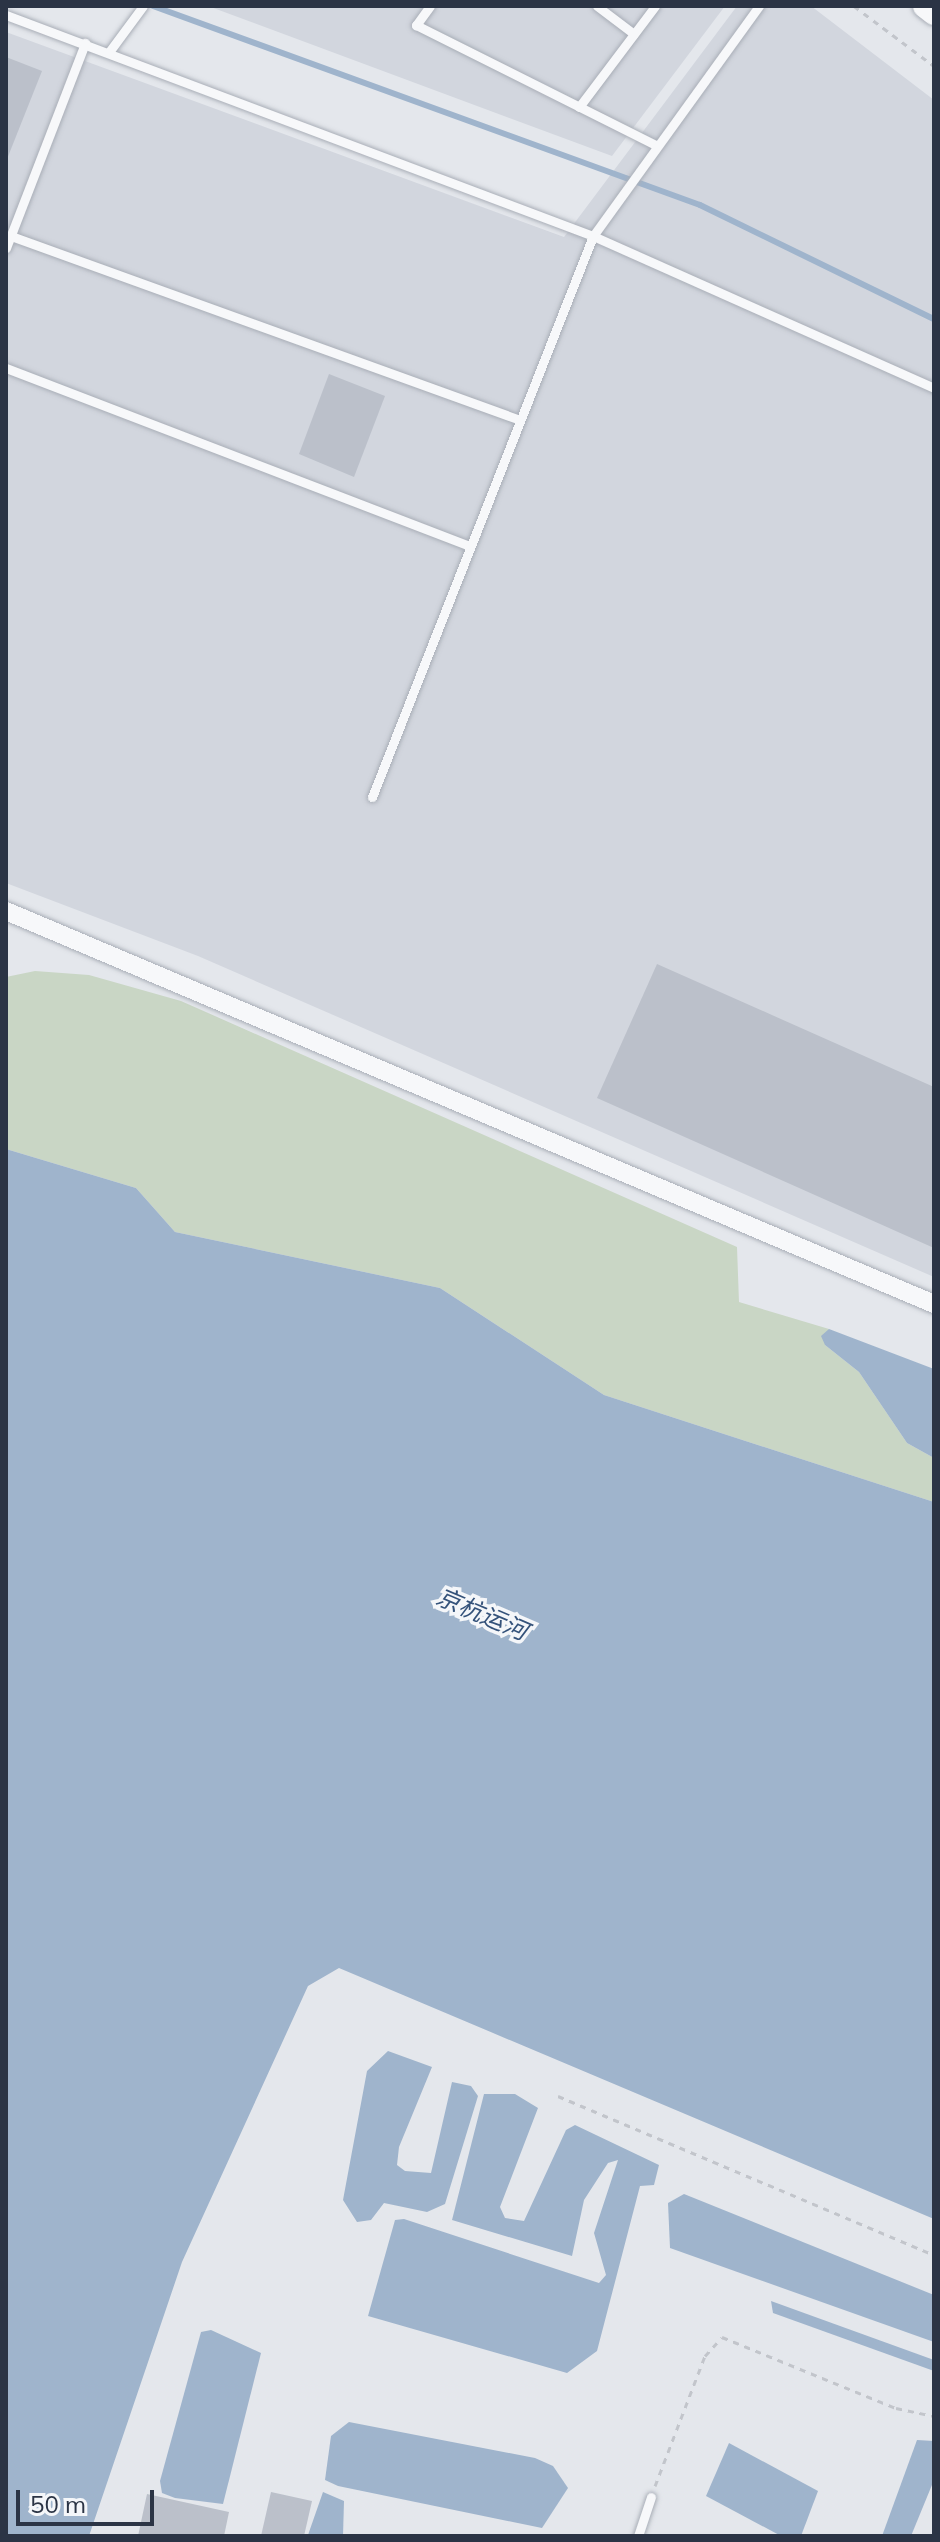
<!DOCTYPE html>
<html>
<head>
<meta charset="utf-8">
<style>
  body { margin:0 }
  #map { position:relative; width:940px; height:2542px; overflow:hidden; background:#e4e7ec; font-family:Mulish,"Noto Sans SC",sans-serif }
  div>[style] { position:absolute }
  .built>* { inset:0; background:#d2d6de }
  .green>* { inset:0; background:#c9d6c5 }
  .water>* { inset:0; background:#9fb4cc }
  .stream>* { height:6px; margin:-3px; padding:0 3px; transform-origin:3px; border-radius:3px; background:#9fb4cc }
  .building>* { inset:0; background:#bbc0ca }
  .path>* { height:3px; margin-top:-1.5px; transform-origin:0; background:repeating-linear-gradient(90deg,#c2c5cb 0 6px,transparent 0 12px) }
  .roads { filter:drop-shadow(0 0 2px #a9aeb7) drop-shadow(0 0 2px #a9aeb7) }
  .service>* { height:9px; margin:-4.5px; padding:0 4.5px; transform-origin:4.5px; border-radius:4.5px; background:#f7f8fa }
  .minor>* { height:18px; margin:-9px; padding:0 9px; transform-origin:9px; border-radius:9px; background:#f7f8fa }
  .tertiary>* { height:24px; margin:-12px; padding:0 12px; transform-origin:12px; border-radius:12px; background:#f7f8fa }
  span { translate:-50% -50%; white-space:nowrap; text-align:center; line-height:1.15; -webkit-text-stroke:7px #f4f6f9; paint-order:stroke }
  .water-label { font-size:24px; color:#34527a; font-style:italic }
  .frame { position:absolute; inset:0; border:8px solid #2b3445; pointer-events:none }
  .scale { position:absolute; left:16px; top:2490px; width:138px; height:36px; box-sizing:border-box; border:4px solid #2b3445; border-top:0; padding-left:10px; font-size:24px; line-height:28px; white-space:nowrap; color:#2b3445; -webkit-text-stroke:6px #f4f6f9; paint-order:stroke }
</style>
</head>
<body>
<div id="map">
  <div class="built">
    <i style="clip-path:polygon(208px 6px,725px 6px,612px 156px)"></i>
    <i style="clip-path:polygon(737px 6px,811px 6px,934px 100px,934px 1277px,198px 956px,6px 883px,6px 32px,564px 237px)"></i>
  </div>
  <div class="green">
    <i style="clip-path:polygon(35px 971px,89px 975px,181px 1001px,737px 1247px,739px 1302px,829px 1329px,825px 1345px,859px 1372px,907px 1443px,934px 1458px,934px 1502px,604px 1395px,440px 1288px,175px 1232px,136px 1188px,6px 1149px,6px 977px)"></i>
  </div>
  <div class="water">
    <i style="clip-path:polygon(6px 1149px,136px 1188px,175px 1232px,440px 1288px,604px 1395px,934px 1502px,934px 2219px,339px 1968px,308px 1986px,182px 2262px,89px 2536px,6px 2536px)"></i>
    <i style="clip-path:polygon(829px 1329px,934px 1369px,934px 1458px,907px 1443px,859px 1372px,825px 1345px,821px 1336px)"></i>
    <i style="clip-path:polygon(388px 2051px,432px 2067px,399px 2147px,397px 2165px,405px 2171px,431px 2173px,452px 2082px,471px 2086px,478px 2096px,445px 2204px,427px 2212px,384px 2203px,371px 2220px,357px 2222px,343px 2200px,367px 2071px)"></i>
    <i style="clip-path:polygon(484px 2094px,515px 2094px,538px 2108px,500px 2207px,505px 2218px,524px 2221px,566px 2130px,575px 2125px,659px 2165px,654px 2185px,640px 2186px,597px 2351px,567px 2373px,368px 2316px,395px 2220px,404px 2219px,599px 2283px,606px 2275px,594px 2233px,618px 2160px,608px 2163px,584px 2200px,572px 2256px,452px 2220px)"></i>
    <i style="clip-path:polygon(684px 2194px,934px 2295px,934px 2342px,670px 2248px,668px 2203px)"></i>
    <i style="clip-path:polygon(771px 2301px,934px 2360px,934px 2371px,773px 2313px)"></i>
    <i style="clip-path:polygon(211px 2330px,261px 2353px,223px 2504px,175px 2498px,162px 2493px,160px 2481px,201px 2332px)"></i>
    <i style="clip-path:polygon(349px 2422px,535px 2458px,553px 2466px,568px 2488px,542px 2528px,338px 2486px,325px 2480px,331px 2436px)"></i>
    <i style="clip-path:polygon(917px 2440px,934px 2441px,934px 2480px,911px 2536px,882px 2536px)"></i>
    <i style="clip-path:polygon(729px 2443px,818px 2491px,801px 2536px,781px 2536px,706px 2496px)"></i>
    <i style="clip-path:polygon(323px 2492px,344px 2501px,343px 2536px,308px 2535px)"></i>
  </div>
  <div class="stream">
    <i style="left:153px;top:6px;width:582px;rotate:19.99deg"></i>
    <i style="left:700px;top:205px;width:260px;rotate:26deg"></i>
  </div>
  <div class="building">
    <i style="clip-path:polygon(6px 57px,42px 71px,7px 159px,6px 159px)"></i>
    <i style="clip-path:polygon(329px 374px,385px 396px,354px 477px,299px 454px)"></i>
    <i style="clip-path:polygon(657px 964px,934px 1087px,934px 1248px,597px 1098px)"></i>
    <i style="clip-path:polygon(271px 2492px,312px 2501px,304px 2536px,261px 2536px)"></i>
    <i style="clip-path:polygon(147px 2494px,229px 2512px,224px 2536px,138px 2536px)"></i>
  </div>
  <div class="path">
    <i style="left:854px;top:6px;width:100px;rotate:36.9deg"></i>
    <i style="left:558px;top:2096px;width:408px;rotate:22.9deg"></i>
    <i style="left:655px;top:2486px;width:139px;rotate:-69deg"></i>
    <i style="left:705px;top:2356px;width:25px;rotate:-48deg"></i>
    <i style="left:722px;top:2337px;width:188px;rotate:22.2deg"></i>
    <i style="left:896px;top:2408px;width:39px;rotate:12deg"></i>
  </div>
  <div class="roads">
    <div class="service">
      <i style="left:430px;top:6px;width:24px;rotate:126deg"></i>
      <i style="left:416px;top:25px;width:268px;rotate:26.6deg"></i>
      <i style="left:597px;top:6px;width:46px;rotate:37.1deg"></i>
      <i style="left:6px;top:15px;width:627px;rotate:20.63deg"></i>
      <i style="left:593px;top:236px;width:373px;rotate:24deg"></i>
      <i style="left:109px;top:52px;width:57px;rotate:-53.5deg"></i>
      <i style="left:579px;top:107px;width:126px;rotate:-53deg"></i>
      <i style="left:11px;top:236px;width:541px;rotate:19.87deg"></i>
      <i style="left:6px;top:248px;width:220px;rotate:-68.9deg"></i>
      <i style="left:6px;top:368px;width:497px;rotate:21deg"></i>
      <i style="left:372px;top:797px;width:603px;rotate:-68.5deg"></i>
      <i style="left:593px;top:236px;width:284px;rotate:-54.2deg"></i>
      <i style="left:638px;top:2536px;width:41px;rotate:-71.6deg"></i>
    </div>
    <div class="minor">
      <i style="left:6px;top:911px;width:1008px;rotate:22.95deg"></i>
    </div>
    <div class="tertiary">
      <i style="left:925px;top:6px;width:11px;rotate:38deg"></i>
    </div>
  </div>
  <div class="water-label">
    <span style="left:482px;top:1614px;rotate:23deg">京杭运河</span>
  </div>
  <div class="frame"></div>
  <div class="scale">50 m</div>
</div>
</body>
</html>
